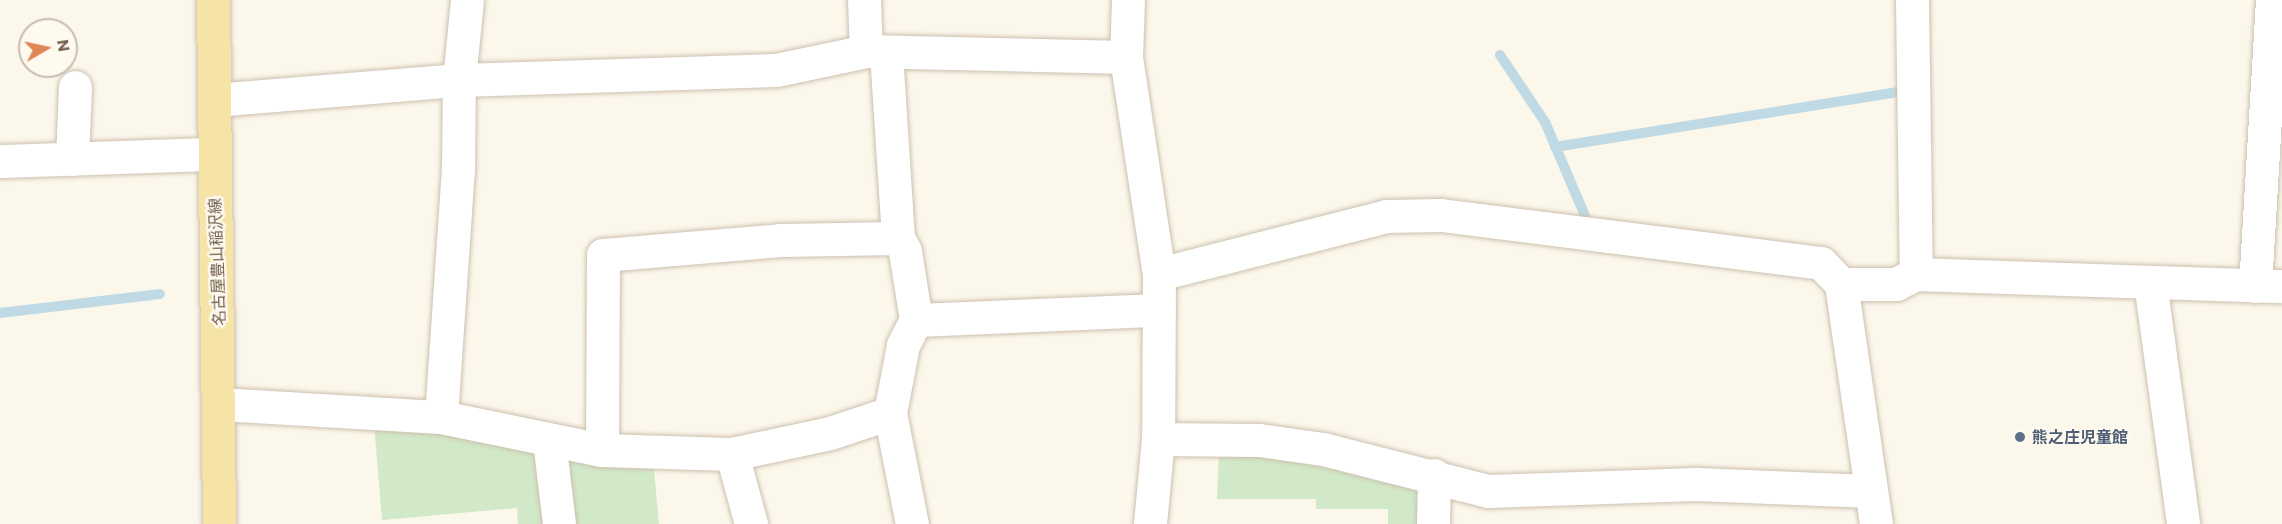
<!DOCTYPE html>
<html>
<head>
<meta charset="utf-8">
<style>
  body { margin:0 }
  #map { position:relative; width:2282px; height:524px; overflow:hidden; background:#fbf7ea; font-family:Commissioner,"Noto Sans JP",sans-serif }
  div>[style] { position:absolute }
  .green>* { inset:0; background:#d1e9c8 }
  .stream>* { height:10px; margin:-5px; padding:0 5px; transform-origin:5px; border-radius:5px; background:#bfdae4 }
  .roads { filter:drop-shadow(0 0 2px #cdc0b0) drop-shadow(0 0 2px #cdc0b0) }
  .minor>* { height:33px; margin:-16.5px; padding:0 16.5px; transform-origin:16.5px; border-radius:16.5px; background:#fff }
  .major>* { height:33px; margin:-16.5px; padding:0 16.5px; transform-origin:16.5px; border-radius:16.5px; background:#f6e3a6 }
  .dots>* { width:16px; height:16px; translate:-50% -50%; box-sizing:border-box; border:3px solid #fefaf0; border-radius:50% }
  span { translate:-50% -50%; white-space:nowrap; text-align:center; line-height:1.15; -webkit-text-stroke:4.5px #fefaf0; paint-order:stroke }
  .street-label { font-size:16px; color:#75614e }
  .service-label { font-size:16px; color:#4e5e75; font-weight:700 }
  .left { translate:0 -50%; text-align:left }
  .north { position:absolute; left:18px; top:18px; width:60px; height:60px; box-sizing:border-box; background:#fefaf0; border:2px solid #c7bdaf; border-radius:50%; rotate:81deg; font-size:16px; font-weight:700; line-height:24px; text-align:center; color:#75614e }
  .north::after { content:''; display:block; margin:auto; width:21px; height:27px; background:#de8656; clip-path:polygon(50% 0,100% 100%,50% 72%,0 100%) }
</style>
</head>
<body>
<div id="map">
  <div class="green">
    <i style="clip-path:polygon(374px 423px,543px 447px,550px 524px,518px 524px,517px 508px,382px 520px)"></i>
    <i style="clip-path:polygon(1219px 450px,1426px 481px,1424px 524px,1388px 524px,1388px 509px,1316px 509px,1316px 499px,1217px 499px)"></i>
    <i style="clip-path:polygon(559px 451px,653px 459px,659px 524px,566px 524px)"></i>
  </div>
  <div class="stream">
    <i style="left:1500px;top:55px;width:81px;rotate:56.1deg"></i>
    <i style="left:1545px;top:122px;width:102px;rotate:66.9deg"></i>
    <i style="left:1555px;top:147px;width:349px;rotate:-9.1deg"></i>
    <i style="left:0;top:313px;width:161px;rotate:-6.8deg"></i>
  </div>
  <div class="roads">
    <div class="minor">
      <i style="left:864px;top:0;width:51px;rotate:87.8deg"></i>
      <i style="left:1128px;top:0;width:57px;rotate:92deg"></i>
      <i style="left:1126px;top:57px;width:219px;rotate:81.4deg"></i>
      <i style="left:1159px;top:274px;width:165px;rotate:90.3deg"></i>
      <i style="left:1158px;top:439px;width:85px;rotate:95.4deg"></i>
      <i style="left:1912px;top:0;width:274px;rotate:89.2deg"></i>
      <i style="left:214px;top:100px;width:246px;rotate:-4.7deg"></i>
      <i style="left:459px;top:80px;width:317px;rotate:-1.8deg"></i>
      <i style="left:776px;top:70px;width:92px;rotate:-11.9deg"></i>
      <i style="left:866px;top:51px;width:260px;rotate:1.3deg"></i>
      <i style="left:72px;top:159px;width:72px;rotate:-87.6deg"></i>
      <i style="left:0;top:161px;width:214px;rotate:-1.9deg"></i>
      <i style="left:1159px;top:274px;width:234px;rotate:-14.3deg"></i>
      <i style="left:1386px;top:216px;width:55px;rotate:-1deg"></i>
      <i style="left:1441px;top:215px;width:383px;rotate:7.2deg"></i>
      <i style="left:1821px;top:263px;width:29px;rotate:46deg"></i>
      <i style="left:1841px;top:284px;width:243px;rotate:81.7deg"></i>
      <i style="left:2150px;top:282px;width:244px;rotate:82.2deg"></i>
      <i style="left:1841px;top:284px;width:55px"></i>
      <i style="left:1896px;top:284px;width:22px;rotate:-27deg"></i>
      <i style="left:1916px;top:274px;width:366px;rotate:1.9deg"></i>
      <i style="left:2255px;top:286px;width:287px;rotate:-86.6deg"></i>
      <i style="left:916px;top:320px;width:243px;rotate:-2.4deg"></i>
      <i style="left:220px;top:404px;width:221px;rotate:3.4deg"></i>
      <i style="left:441px;top:417px;width:164px;rotate:11.6deg"></i>
      <i style="left:602px;top:450px;width:130px;rotate:1.8deg"></i>
      <i style="left:732px;top:454px;width:100px;rotate:-12.1deg"></i>
      <i style="left:830px;top:433px;width:63px;rotate:-18.4deg"></i>
      <i style="left:890px;top:413px;width:69px;rotate:-79.2deg"></i>
      <i style="left:903px;top:345px;width:28px;rotate:-63deg"></i>
      <i style="left:916px;top:320px;width:70px;rotate:-99.1deg"></i>
      <i style="left:905px;top:251px;width:15px;rotate:-118deg"></i>
      <i style="left:898px;top:238px;width:186px;rotate:-93.7deg"></i>
      <i style="left:890px;top:413px;width:113px;rotate:78.8deg"></i>
      <i style="left:441px;top:417px;width:248px;rotate:-86.1deg"></i>
      <i style="left:458px;top:170px;width:90px;rotate:-89.4deg"></i>
      <i style="left:459px;top:80px;width:80px;rotate:-84.3deg"></i>
      <i style="left:1158px;top:439px;width:101px;rotate:0.6deg"></i>
      <i style="left:1259px;top:440px;width:65px;rotate:8deg"></i>
      <i style="left:1323px;top:449px;width:170px;rotate:14.3deg"></i>
      <i style="left:1488px;top:491px;width:208px;rotate:-1.9deg"></i>
      <i style="left:1696px;top:484px;width:174px;rotate:2.3deg"></i>
      <i style="left:549px;top:440px;width:85px;rotate:83.2deg"></i>
      <i style="left:602px;top:450px;width:195px;rotate:-89.7deg"></i>
      <i style="left:603px;top:255px;width:178px;rotate:-4.8deg"></i>
      <i style="left:780px;top:240px;width:118px;rotate:-1deg"></i>
      <i style="left:732px;top:454px;width:73px;rotate:74.8deg"></i>
      <i style="left:1433px;top:524px;width:49px;rotate:-88.8deg"></i>
    </div>
    <div class="major">
      <i style="left:213px;top:0;width:524px;rotate:89.34deg"></i>
    </div>
  </div>
  <div class="dots">
    <i style="left:2020px;top:437px;background:#5c6f8a"></i>
  </div>
  <div class="street-label">
    <span style="left:217px;top:262px;rotate:-92deg">名古屋豊山稲沢線</span>
  </div>
  <div class="service-label">
    <span class="left" style="left:2032px;top:437px">熊之庄児童館</span>
  </div>
  <div class="north">N</div>
</div>
</body>
</html>
